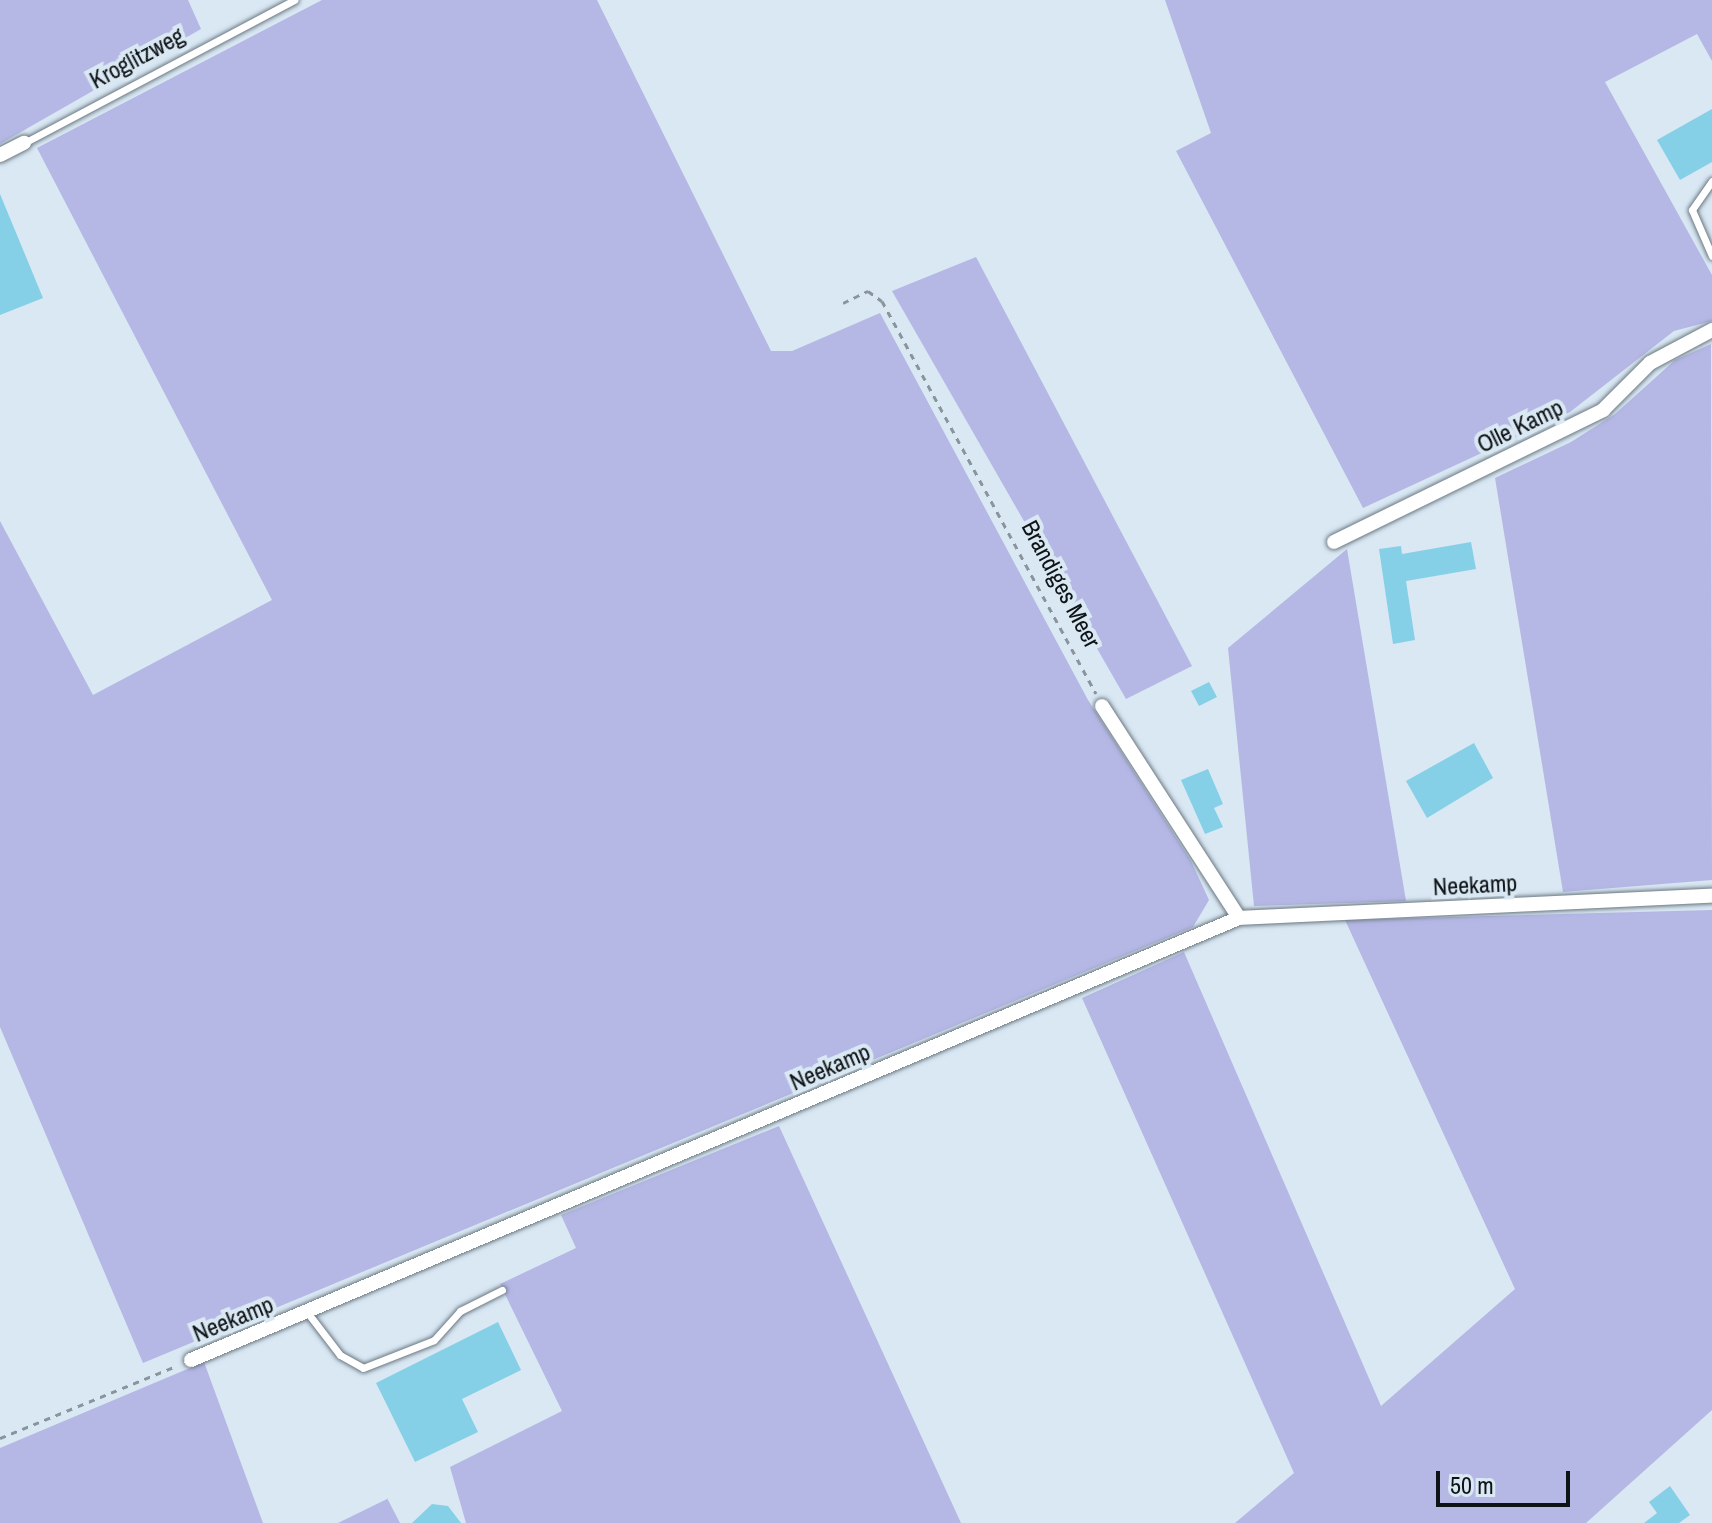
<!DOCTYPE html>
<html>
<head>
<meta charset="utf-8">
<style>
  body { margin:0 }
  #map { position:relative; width:1712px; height:1523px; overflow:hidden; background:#d9e8f3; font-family:"Archivo Narrow",sans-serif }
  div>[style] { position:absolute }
  .green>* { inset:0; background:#b5b8e5 }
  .building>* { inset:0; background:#85d0e7 }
  .path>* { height:3px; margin-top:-1.5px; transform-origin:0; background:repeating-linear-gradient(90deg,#89949c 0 6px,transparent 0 12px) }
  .roads { filter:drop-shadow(0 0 2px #6b7882) drop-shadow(0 0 2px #6b7882) }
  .service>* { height:7px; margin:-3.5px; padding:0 3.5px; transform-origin:3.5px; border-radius:3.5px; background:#fff }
  .minor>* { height:14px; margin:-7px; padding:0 7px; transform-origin:7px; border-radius:7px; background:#fff }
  span { translate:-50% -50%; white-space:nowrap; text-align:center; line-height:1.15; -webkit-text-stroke:8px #d9e8f3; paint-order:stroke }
  .street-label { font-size:24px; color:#0e1316 }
  .scale { position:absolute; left:1436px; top:1471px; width:134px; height:36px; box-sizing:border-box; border:4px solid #0e1316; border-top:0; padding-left:10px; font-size:24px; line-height:28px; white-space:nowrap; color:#0e1316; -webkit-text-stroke:6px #d9e8f3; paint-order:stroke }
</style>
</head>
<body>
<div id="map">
  <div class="green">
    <i style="clip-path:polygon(0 0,188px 0,201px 29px,0 144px)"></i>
    <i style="clip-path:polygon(322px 0,597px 0,771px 351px,792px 351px,880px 313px,1088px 700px,1191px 861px,1209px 900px,1193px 927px,143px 1363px,0 1027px,0 521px,93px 695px,272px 600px,37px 148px)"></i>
    <i style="clip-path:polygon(1165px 0,1712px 0,1712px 61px,1697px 34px,1605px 82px,1712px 275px,1712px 321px,1674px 331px,1570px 412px,1363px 508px,1176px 151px,1211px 133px)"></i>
    <i style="clip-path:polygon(976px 257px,1192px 666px,1126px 699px,892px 291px)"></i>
    <i style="clip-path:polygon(1711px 344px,1712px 880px,1563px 892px,1495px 478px,1571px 442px,1615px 414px,1675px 360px)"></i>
    <i style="clip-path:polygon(1347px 549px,1406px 901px,1254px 906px,1228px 648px)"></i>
    <i style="clip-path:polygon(1712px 910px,1712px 1410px,1586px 1523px,1235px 1523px,1294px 1473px,1082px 998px,1184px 952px,1381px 1406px,1515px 1289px,1345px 920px)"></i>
    <i style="clip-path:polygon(779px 1126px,961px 1523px,466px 1523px,450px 1467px,562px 1411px,500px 1284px,576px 1248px,561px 1215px)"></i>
    <i style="clip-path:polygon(204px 1362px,263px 1523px,0 1523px,0 1448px)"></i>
    <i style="clip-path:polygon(387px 1498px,400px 1523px,338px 1523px,387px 1499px)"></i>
  </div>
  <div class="building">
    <i style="clip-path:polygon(1712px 109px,1712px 162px,1680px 180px,1657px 140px)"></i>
    <i style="clip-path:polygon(0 194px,43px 298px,0 315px)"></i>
    <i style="clip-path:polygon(1471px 542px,1476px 569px,1406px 581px,1415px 640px,1393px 644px,1379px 549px,1401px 546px,1402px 554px)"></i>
    <i style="clip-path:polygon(1209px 682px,1217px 697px,1199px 706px,1191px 691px)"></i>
    <i style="clip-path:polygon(1474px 743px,1493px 778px,1427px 818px,1406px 781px)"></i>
    <i style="clip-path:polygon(1208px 769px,1223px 804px,1214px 808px,1223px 827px,1205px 834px,1181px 780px)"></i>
    <i style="clip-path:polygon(498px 1322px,521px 1370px,462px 1399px,478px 1432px,415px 1462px,376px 1383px)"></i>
    <i style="clip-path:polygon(1670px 1486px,1690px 1515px,1679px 1523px,1644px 1523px,1657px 1513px,1649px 1502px)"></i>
    <i style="clip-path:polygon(432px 1504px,448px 1506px,461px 1523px,412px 1523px)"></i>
  </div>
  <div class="path">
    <i style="left:843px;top:303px;width:28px;rotate:-26deg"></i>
    <i style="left:868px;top:291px;width:17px;rotate:36deg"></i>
    <i style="left:882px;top:301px;width:447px;rotate:61.4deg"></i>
    <i style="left:0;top:1438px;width:190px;rotate:-22.2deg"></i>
  </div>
  <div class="roads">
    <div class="service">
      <i style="left:24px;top:143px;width:306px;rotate:-27.9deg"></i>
      <i style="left:1712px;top:181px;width:35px;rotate:125deg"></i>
      <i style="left:1692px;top:210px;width:50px;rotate:66.5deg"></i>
      <i style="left:307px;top:1312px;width:54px;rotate:52.5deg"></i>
      <i style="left:340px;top:1355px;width:26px;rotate:29deg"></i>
      <i style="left:363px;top:1368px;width:76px;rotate:-21.5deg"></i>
      <i style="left:434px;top:1340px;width:39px;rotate:-48deg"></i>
      <i style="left:460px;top:1311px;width:47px;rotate:-26.6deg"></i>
    </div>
    <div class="minor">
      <i style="left:0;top:155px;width:27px;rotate:-27deg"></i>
      <i style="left:1334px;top:542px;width:300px;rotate:-26.1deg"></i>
      <i style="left:1603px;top:410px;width:66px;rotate:-45deg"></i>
      <i style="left:1650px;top:363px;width:70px;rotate:-28deg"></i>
      <i style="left:1102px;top:706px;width:252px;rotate:57.1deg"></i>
      <i style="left:191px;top:1360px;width:1137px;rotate:-22.87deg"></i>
      <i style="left:1239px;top:918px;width:474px;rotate:-2.7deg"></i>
    </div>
  </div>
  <div class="street-label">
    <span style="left:137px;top:58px;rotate:-28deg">Kroglitzweg</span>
    <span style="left:1520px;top:426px;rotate:-26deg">Olle Kamp</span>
    <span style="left:1061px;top:584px;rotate:62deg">Brandiges Meer</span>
    <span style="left:1475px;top:885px;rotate:-3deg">Neekamp</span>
    <span style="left:830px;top:1067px;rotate:-23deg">Neekamp</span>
    <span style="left:233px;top:1319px;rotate:-22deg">Neekamp</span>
  </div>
  <div class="scale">50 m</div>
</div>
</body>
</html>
